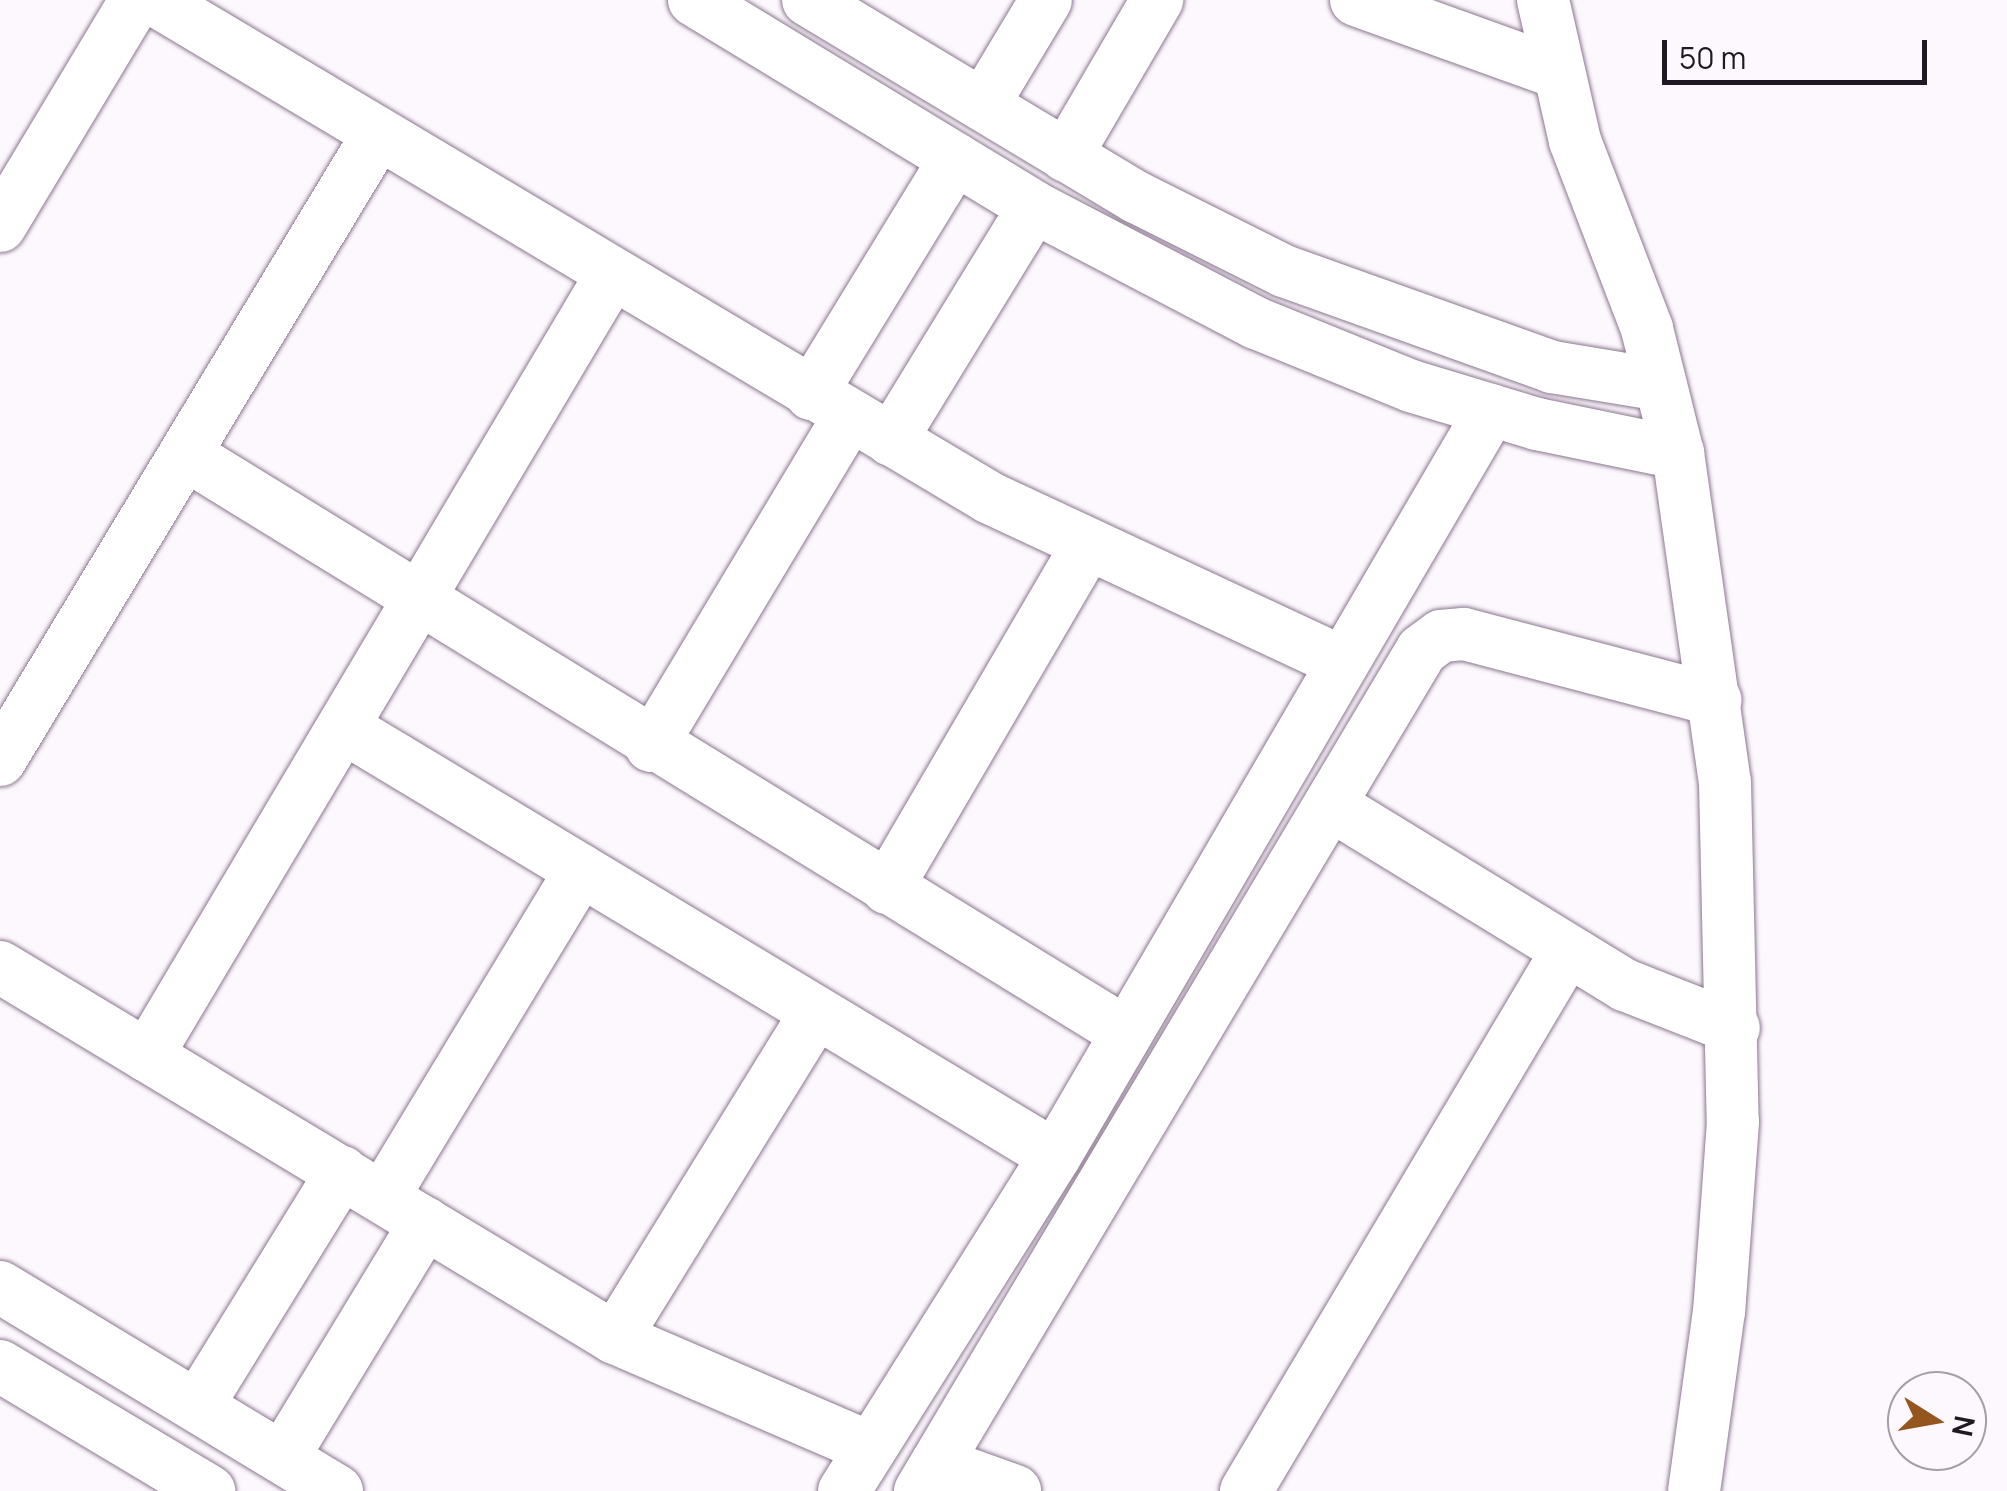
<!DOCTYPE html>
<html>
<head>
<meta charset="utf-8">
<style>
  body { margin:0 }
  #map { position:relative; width:2007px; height:1491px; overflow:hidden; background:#fdf8fe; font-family:Manrope,sans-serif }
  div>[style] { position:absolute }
  .roads { filter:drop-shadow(0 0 2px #8b768f) drop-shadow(0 0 2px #8b768f) }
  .minor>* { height:52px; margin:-26px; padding:0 26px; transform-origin:26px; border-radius:26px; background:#fff }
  span { translate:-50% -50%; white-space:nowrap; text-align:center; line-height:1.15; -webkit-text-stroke:8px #fdf8fe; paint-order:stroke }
  .north { position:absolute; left:1887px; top:1371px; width:100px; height:100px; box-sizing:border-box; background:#fdf8fe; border:2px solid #a59ea6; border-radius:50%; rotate:101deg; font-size:28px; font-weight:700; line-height:40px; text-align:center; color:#201822 }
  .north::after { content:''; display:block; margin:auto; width:35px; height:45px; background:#95551e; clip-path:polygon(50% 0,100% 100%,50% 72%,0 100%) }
  .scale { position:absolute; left:1662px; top:40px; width:265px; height:45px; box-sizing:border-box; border:5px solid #201822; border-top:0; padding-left:12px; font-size:30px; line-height:35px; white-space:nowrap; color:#201822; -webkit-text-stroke:8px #fdf8fe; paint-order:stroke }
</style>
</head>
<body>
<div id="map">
  <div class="roads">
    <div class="minor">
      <i style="left:155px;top:0;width:972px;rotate:30.81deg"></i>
      <i style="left:990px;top:498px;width:386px;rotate:25deg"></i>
      <i style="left:694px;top:0;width:398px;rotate:31.3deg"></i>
      <i style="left:1034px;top:207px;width:250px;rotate:27.6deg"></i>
      <i style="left:1256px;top:323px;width:167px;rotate:22.1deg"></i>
      <i style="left:1411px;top:386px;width:132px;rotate:16.8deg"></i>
      <i style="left:1537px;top:424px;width:144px;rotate:11.6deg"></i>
      <i style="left:808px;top:0;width:383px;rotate:31deg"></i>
      <i style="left:1136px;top:197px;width:165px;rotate:26.6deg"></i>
      <i style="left:1284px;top:271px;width:285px;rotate:19.7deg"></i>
      <i style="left:1552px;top:367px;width:110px;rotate:9.4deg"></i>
      <i style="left:1356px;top:0;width:213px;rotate:19.8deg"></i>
      <i style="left:1543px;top:0;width:145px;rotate:77.2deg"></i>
      <i style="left:1575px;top:141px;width:201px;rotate:69deg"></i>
      <i style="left:1647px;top:329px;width:128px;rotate:76deg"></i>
      <i style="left:1678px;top:453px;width:332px;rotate:81.9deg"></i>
      <i style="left:1725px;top:782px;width:340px;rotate:88.7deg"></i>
      <i style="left:1733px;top:1122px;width:190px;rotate:94.2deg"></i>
      <i style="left:1719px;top:1311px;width:182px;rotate:97.9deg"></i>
      <i style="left:983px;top:105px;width:122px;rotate:-59deg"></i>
      <i style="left:1066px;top:156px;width:181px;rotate:-59.7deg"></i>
      <i style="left:0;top:226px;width:264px;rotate:-59deg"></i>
      <i style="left:811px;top:394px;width:276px;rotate:-58.5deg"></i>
      <i style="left:891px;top:440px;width:273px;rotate:-58.5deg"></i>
      <i style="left:185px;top:454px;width:1105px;rotate:31.6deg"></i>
      <i style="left:343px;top:727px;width:831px;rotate:31.07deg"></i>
      <i style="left:651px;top:746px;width:385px;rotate:-59deg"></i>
      <i style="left:0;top:760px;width:731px;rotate:-58.87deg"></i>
      <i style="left:1331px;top:805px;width:345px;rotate:31.5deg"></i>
      <i style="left:1625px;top:985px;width:117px;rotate:21.5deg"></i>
      <i style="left:887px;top:888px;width:395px;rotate:-59.7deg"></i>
      <i style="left:0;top:967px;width:718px;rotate:31.1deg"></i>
      <i style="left:615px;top:1338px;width:278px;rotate:23.3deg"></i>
      <i style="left:147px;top:1056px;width:906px;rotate:-59.27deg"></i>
      <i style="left:383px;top:1197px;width:382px;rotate:-58.8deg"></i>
      <i style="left:0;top:1287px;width:394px;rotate:31.2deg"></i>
      <i style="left:615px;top:1338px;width:382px;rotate:-58.3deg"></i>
      <i style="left:0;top:1366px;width:244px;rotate:30.9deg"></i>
      <i style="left:198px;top:1405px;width:274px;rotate:-58.3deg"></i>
      <i style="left:283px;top:1457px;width:274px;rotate:-58.7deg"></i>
      <i style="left:937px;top:1463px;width:83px;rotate:19.7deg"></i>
      <i style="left:844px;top:1491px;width:396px;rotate:-57.8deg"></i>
      <i style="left:1055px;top:1156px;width:864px;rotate:-59.7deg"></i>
      <i style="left:920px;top:1491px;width:979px;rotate:-59.17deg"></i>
      <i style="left:1422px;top:650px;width:24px;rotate:-36deg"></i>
      <i style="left:1441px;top:636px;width:23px;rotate:-5deg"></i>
      <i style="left:1464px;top:634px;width:260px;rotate:14.7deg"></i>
      <i style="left:1246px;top:1491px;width:628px;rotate:-59.27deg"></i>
    </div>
  </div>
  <div class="north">N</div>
  <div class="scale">50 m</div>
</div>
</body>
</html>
